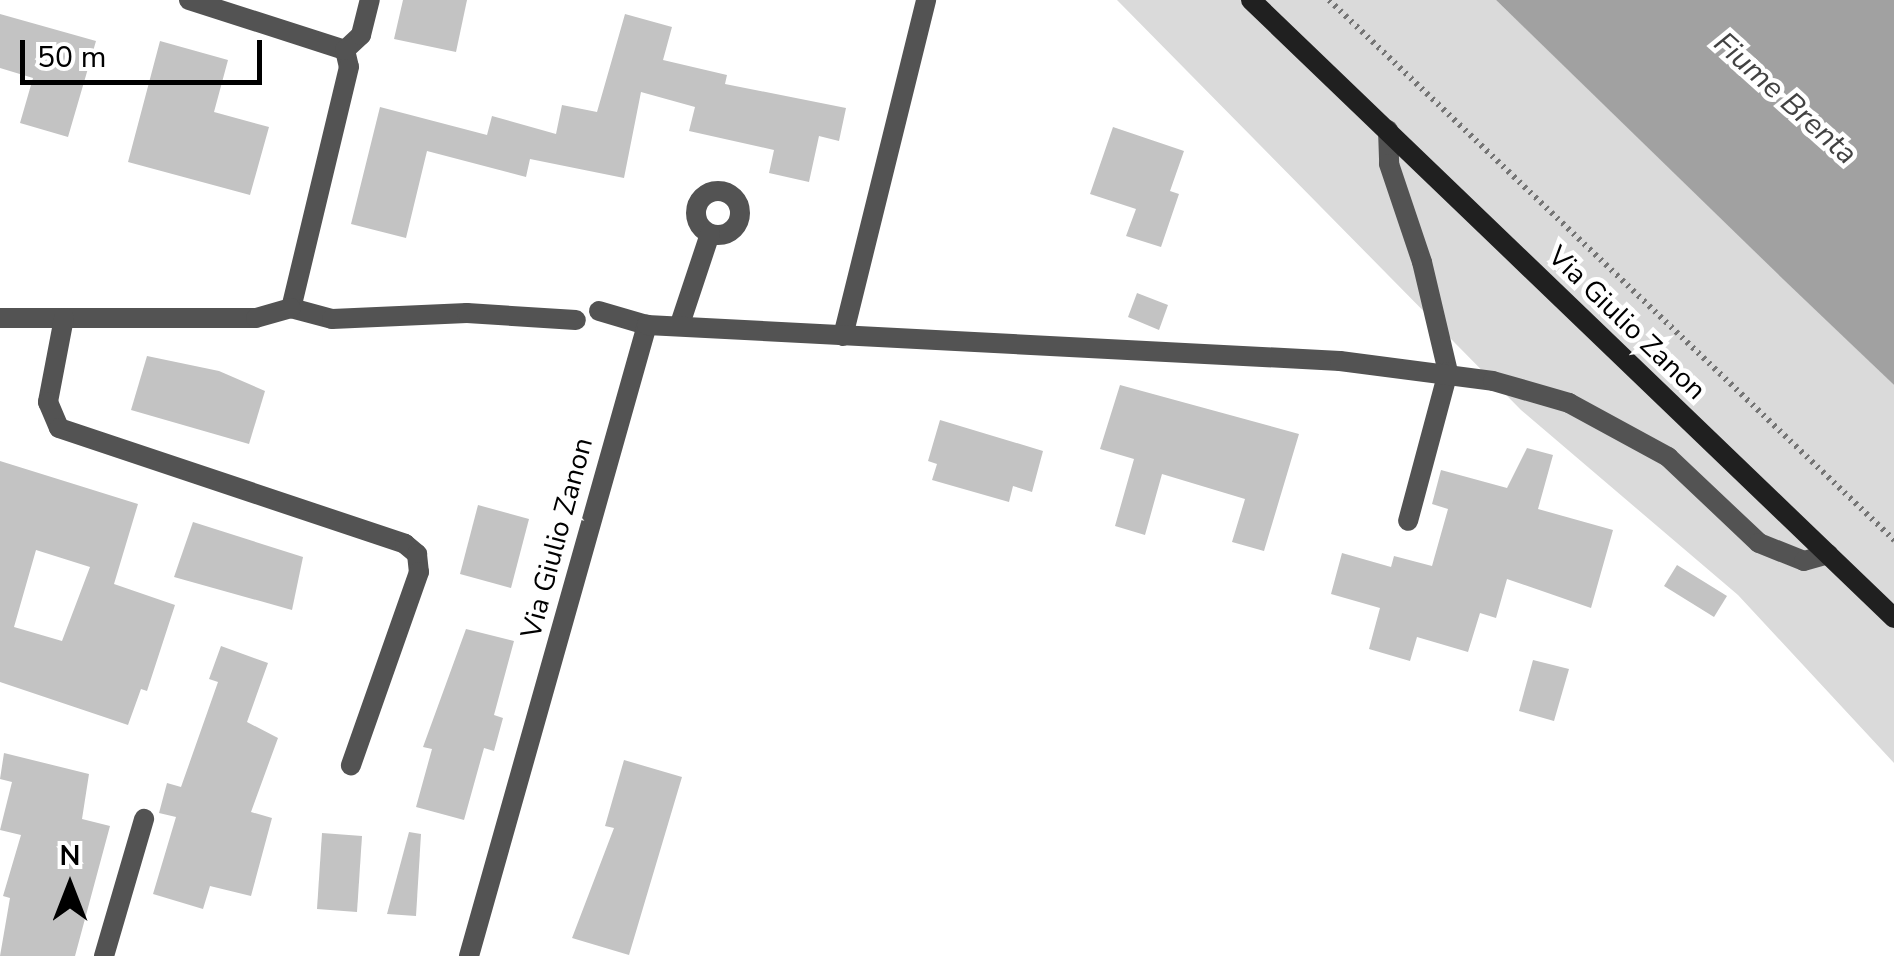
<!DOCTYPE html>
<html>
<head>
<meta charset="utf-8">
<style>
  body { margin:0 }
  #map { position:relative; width:1894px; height:956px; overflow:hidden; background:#fff; font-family:"Nunito Sans",sans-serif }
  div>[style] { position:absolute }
  .green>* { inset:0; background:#dadada }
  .water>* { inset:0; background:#a1a1a1 }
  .building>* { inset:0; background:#c3c3c3 }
  .path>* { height:6px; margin-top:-3px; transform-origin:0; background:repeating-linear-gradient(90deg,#757575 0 2.5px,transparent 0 7.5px) }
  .lane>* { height:20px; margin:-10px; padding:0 10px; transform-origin:10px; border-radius:10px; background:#535353 }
  .lane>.ring { margin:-10px; padding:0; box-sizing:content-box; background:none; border:20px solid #535353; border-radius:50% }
  .street>* { height:20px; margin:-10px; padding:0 10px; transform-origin:10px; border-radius:10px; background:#535353 }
  .secondary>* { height:20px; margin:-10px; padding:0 10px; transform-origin:10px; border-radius:10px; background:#202020 }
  span { translate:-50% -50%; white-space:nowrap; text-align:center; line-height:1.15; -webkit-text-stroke:9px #fff; paint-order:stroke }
  .street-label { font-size:28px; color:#000 }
  .water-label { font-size:30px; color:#424242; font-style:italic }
  .north { position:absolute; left:20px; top:836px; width:100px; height:100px; -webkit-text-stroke:8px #fff; paint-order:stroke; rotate:0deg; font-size:28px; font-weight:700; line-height:40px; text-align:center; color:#000 }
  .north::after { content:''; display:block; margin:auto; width:35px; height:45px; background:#000; clip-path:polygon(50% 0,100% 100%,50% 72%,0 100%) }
  .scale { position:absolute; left:20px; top:40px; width:242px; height:45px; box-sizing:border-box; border:5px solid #000; border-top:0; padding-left:12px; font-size:30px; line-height:35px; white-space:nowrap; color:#000; -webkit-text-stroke:8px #fff; paint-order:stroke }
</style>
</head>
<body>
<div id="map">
  <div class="green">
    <i style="clip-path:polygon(1117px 0,1496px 0,1894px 385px,1894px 763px,1738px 595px,1521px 410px)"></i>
  </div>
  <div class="water">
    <i style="clip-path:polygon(1496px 0,1894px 0,1894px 385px,1784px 280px)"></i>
  </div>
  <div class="building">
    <i style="clip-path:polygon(403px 0,467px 0,456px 52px,394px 39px)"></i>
    <i style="clip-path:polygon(0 14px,96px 41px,68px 137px,20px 123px,33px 78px,0 68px)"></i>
    <i style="clip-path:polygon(625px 14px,672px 27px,663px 60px,727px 75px,725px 84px,846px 108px,839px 141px,819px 136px,809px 182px,769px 173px,774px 150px,689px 131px,695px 107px,641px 92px,624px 178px,530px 159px,526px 177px,427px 151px,406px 238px,351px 224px,380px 107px,487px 135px,492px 116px,556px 134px,562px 105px,597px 112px)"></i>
    <i style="clip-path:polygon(160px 41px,228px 60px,214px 112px,269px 127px,250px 195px,128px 162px)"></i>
    <i style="clip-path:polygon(1113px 127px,1184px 151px,1170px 191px,1179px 194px,1161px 247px,1126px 236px,1136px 209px,1090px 194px)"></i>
    <i style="clip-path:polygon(1137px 293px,1168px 305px,1159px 330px,1128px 317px)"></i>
    <i style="clip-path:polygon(147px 356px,219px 371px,265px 391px,249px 444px,131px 410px)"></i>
    <i style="clip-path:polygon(1120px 385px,1299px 434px,1264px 551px,1232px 542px,1245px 499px,1162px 474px,1145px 535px,1115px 526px,1134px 459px,1100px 449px)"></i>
    <i style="clip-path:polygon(940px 420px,1043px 451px,1032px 492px,1013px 486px,1009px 502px,932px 480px,937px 464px,928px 461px)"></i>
    <i style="clip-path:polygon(1527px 448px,1553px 455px,1538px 509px,1613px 530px,1591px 608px,1507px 579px,1496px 618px,1480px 613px,1468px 652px,1417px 637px,1410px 661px,1369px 649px,1380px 608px,1331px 594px,1342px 553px,1391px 567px,1394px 556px,1432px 566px,1448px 509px,1432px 504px,1441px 470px,1507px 488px)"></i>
    <i style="clip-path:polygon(evenodd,0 461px,138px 504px,114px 584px,175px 605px,147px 691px,141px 689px,128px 725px,0 682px,0 461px,36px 550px,90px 567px,62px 641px,14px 627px,36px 550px)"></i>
    <i style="clip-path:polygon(478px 505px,529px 519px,511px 588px,460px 574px)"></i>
    <i style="clip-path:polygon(193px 522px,303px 557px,292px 610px,174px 577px)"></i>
    <i style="clip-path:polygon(1677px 565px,1727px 596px,1714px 617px,1664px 586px)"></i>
    <i style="clip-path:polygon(466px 629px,514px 641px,494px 715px,503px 718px,494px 751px,484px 748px,464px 820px,416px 807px,432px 749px,423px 747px)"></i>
    <i style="clip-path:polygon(221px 646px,268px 663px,247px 722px,278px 738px,251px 812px,272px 818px,251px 896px,210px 886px,203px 909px,153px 894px,176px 817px,159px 813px,167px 783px,181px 787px,218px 682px,209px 679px)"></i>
    <i style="clip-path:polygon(1533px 660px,1569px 669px,1554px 721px,1519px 711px)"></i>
    <i style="clip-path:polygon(4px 753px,89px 774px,82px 819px,110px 826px,75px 956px,0 956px,10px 898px,3px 896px,21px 835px,0 830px,12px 782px,0 779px)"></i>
    <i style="clip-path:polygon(624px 760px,682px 777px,629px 955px,572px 938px,614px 828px,605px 826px)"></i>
    <i style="clip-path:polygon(409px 832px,421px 834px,416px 916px,387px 914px)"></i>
    <i style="clip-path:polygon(322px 833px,362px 836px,357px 912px,317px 909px)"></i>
  </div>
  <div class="path">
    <i style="left:1329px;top:0;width:782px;rotate:43.7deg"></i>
  </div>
  <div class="lane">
    <i class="ring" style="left:696px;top:191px;width:24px;height:24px"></i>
    <i style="left:599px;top:311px;width:50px;rotate:16.3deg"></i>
    <i style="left:680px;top:324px;width:95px;rotate:-71.6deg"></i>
  </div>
  <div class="street">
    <i style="left:189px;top:0;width:164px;rotate:17.8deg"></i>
    <i style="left:345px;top:50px;width:17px;rotate:77deg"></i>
    <i style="left:349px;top:67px;width:248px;rotate:103.5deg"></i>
    <i style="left:345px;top:50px;width:22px;rotate:-43deg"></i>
    <i style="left:361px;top:35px;width:36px;rotate:-76deg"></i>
    <i style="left:1388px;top:130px;width:34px;rotate:88deg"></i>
    <i style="left:1389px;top:164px;width:103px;rotate:71.4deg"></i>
    <i style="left:1422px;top:262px;width:113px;rotate:76.7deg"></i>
    <i style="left:1448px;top:372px;width:154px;rotate:105deg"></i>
    <i style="left:291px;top:308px;width:42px;rotate:15deg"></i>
    <i style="left:332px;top:319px;width:135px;rotate:-2.5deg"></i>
    <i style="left:467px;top:313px;width:109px;rotate:3.7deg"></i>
    <i style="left:0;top:318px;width:256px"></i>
    <i style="left:256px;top:318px;width:36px;rotate:-16deg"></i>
    <i style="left:64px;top:318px;width:86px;rotate:100.8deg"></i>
    <i style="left:48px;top:402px;width:28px;rotate:67deg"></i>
    <i style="left:59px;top:428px;width:365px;rotate:18.5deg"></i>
    <i style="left:405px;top:544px;width:16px;rotate:40deg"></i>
    <i style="left:417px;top:554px;width:18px;rotate:84deg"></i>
    <i style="left:419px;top:572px;width:205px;rotate:109.4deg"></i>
    <i style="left:843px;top:336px;width:346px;rotate:-76.1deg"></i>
    <i style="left:104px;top:956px;width:143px;rotate:-73.7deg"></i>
    <i style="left:469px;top:956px;width:656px;rotate:-74.25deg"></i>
    <i style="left:647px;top:325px;width:694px;rotate:2.97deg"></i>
    <i style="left:1340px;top:361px;width:154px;rotate:7.4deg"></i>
    <i style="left:1493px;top:381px;width:79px;rotate:16.1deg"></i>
    <i style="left:1569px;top:403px;width:113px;rotate:28.6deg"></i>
    <i style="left:1668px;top:457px;width:125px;rotate:43.4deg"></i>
    <i style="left:1759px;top:543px;width:48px;rotate:21.8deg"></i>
    <i style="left:1804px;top:561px;width:25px;rotate:-16deg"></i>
  </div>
  <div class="secondary">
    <i style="left:1251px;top:0;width:892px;rotate:43.86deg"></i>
  </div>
  <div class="street-label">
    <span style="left:1627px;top:323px;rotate:44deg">Via Giulio Zanon</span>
    <span style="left:557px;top:538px;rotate:-75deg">Via Giulio Zanon</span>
  </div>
  <div class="water-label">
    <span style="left:1785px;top:99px;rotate:42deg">Fiume Brenta</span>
  </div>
  <div class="north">N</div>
  <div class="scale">50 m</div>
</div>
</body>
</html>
